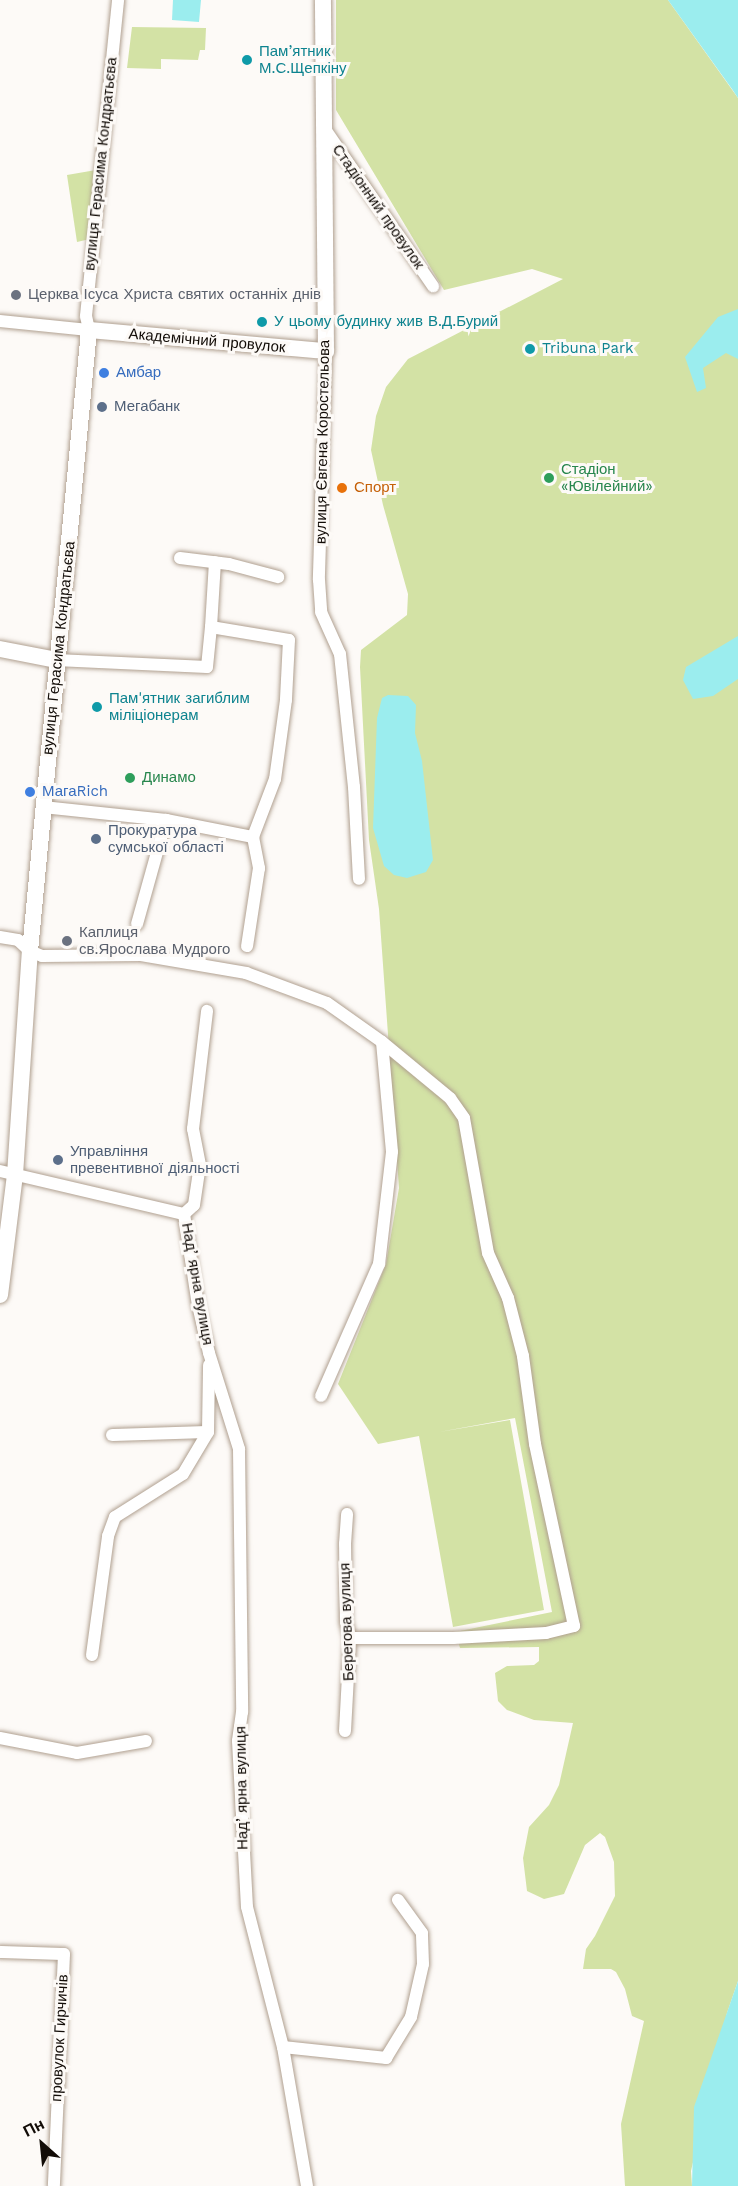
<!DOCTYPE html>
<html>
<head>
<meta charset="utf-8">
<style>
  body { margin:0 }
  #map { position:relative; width:738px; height:2186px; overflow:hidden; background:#fdfaf7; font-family:"Work Sans",sans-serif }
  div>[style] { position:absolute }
  .green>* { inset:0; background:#d3e2a5 }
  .water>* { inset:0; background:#9bedee }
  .roads { filter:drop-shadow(0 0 2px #b0a090) drop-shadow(0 0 2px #b0a090) }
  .street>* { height:12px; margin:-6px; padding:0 6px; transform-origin:6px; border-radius:6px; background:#fff }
  .secondary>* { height:16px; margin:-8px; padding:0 8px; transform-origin:8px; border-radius:8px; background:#fff }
  .dots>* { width:16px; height:16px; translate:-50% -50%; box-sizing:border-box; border:3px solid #fdfaf7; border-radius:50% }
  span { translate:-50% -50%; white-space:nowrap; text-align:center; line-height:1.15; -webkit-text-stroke:6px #fdfaf7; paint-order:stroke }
  .culture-label { font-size:15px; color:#0d838f }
  .left { translate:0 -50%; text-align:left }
  .street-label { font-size:15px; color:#120c07 }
  .worship-label { font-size:15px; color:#5b616d }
  .shop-label { font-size:15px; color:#366cbe }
  .service-label { font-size:15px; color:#4e5e75 }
  .leisure-label { font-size:15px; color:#27864d }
  .food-label { font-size:15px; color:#c56008 }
  .north { position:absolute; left:12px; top:2114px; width:60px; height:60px; -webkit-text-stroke:4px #fdfaf7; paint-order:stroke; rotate:333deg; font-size:16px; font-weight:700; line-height:24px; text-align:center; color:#120c07 }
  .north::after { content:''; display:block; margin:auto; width:21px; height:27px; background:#120c07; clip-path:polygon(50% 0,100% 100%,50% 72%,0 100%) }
</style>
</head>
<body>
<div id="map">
  <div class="green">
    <i style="clip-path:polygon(336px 0,668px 0,738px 98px,738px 1981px,727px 2013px,691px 2171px,692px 2186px,625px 2186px,621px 2124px,644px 2021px,632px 2016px,625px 1989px,616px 1972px,611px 1969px,583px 1969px,586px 1949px,595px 1936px,615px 1896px,614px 1862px,605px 1837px,600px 1833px,585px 1845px,564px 1894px,544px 1899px,527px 1891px,523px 1858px,529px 1827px,549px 1805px,559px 1785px,573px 1723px,534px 1720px,507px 1710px,498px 1701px,495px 1673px,507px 1666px,534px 1665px,539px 1661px,539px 1647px,460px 1648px,455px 1632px,552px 1612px,515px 1418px,439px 1432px,510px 1420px,544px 1610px,453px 1627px,419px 1436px,378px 1444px,338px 1384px,386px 1264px,399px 1188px,379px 909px,369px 840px,360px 667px,361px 650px,407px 615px,408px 594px,383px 505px,371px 450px,376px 416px,386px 387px,408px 359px,563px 279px,532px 269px,444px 290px,336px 110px)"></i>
    <i style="clip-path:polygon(132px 27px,206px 28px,205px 50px,200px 50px,198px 60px,161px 59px,161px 69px,127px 68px)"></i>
    <i style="clip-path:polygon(96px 170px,90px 239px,77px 242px,67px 175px)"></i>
  </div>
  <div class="water">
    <i style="clip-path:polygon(173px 0,201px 0,199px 22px,172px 20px)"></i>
    <i style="clip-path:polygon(668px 0,738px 0,738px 98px,732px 89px)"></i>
    <i style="clip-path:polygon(738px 309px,738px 359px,726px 353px,703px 368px,706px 388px,697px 392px,685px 357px,718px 317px)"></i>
    <i style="clip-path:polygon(738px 636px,738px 679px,713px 696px,693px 699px,683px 680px,686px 667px)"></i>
    <i style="clip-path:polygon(388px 695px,408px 696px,416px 705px,415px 733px,422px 761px,433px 860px,426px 872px,407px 878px,394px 875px,384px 866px,373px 828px,377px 718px,382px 698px)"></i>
    <i style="clip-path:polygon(738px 1981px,738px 2186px,692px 2186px,694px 2107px)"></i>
  </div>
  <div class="roads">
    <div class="street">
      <i style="left:325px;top:129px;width:191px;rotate:55.5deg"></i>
      <i style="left:0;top:321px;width:89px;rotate:5.8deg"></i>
      <i style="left:89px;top:330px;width:14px;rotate:-102deg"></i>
      <i style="left:86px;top:316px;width:318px;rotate:-84.2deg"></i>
      <i style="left:326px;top:351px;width:229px;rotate:91.8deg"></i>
      <i style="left:319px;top:580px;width:32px;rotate:86deg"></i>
      <i style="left:321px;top:612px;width:46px;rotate:65.7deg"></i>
      <i style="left:340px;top:654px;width:134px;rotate:84deg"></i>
      <i style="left:354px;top:787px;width:92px;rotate:86.9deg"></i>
      <i style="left:180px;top:558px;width:49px;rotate:7deg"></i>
      <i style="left:229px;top:564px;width:51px;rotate:14.9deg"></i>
      <i style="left:211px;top:627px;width:65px;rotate:-86.5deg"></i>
      <i style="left:56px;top:660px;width:151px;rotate:2.7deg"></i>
      <i style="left:207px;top:667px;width:40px;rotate:-84.3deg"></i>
      <i style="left:211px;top:627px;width:79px;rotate:9.5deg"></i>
      <i style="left:289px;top:640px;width:60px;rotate:92.9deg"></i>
      <i style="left:286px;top:700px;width:80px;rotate:97.9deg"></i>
      <i style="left:275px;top:779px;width:62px;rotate:110.8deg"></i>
      <i style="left:253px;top:837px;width:32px;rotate:79deg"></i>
      <i style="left:259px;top:868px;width:79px;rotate:98.7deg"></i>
      <i style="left:43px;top:807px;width:124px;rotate:6deg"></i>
      <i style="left:166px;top:820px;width:89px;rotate:11.1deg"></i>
      <i style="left:137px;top:924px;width:108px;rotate:-74.4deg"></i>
      <i style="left:0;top:937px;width:18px;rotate:9deg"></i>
      <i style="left:18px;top:940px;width:16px;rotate:43deg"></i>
      <i style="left:30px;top:951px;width:13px;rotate:23deg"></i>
      <i style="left:42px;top:956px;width:99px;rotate:-0.6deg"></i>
      <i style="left:141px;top:955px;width:107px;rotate:9.7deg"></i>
      <i style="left:246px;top:973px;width:86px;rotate:20.3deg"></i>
      <i style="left:327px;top:1003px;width:67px;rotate:35.3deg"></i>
      <i style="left:382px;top:1042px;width:110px;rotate:84.8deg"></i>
      <i style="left:392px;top:1152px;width:113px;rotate:96.6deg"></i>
      <i style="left:379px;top:1264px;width:144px;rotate:113.7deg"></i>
      <i style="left:0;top:1171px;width:189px;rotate:13.2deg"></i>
      <i style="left:184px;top:1214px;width:13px;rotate:-42deg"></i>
      <i style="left:194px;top:1205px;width:40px;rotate:-81.5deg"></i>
      <i style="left:200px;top:1165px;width:37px;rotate:-101deg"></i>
      <i style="left:193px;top:1129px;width:119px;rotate:-83.2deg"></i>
      <i style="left:184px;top:1214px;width:92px;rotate:81.3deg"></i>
      <i style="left:198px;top:1305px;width:49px;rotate:77.1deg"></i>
      <i style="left:209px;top:1353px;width:101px;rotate:72.6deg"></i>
      <i style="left:239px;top:1449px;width:263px;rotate:89.3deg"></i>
      <i style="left:242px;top:1712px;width:29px;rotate:98deg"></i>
      <i style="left:238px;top:1741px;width:166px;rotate:86.9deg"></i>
      <i style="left:247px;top:1907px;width:145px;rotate:75.6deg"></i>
      <i style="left:283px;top:2047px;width:141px;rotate:80.2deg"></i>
      <i style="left:112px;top:1435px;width:96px;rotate:-1.8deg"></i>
      <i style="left:350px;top:1638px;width:103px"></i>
      <i style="left:453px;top:1638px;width:93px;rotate:-3.1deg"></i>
      <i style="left:546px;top:1633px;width:29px;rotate:-14deg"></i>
      <i style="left:574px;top:1626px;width:186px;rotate:-102.1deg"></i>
      <i style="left:535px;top:1444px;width:89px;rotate:-97.8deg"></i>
      <i style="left:523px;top:1356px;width:60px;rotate:-104.5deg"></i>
      <i style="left:508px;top:1298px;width:49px;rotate:-114deg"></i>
      <i style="left:488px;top:1253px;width:137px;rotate:-100.1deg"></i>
      <i style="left:464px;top:1118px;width:24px;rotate:-125deg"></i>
      <i style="left:450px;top:1098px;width:88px;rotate:-140.5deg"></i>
      <i style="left:92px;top:1655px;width:120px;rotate:-82.3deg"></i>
      <i style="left:108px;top:1536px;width:20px;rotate:-70deg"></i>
      <i style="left:115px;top:1517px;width:80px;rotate:-32.3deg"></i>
      <i style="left:183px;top:1474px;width:49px;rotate:-59.2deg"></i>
      <i style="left:208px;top:1432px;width:67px;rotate:-89.1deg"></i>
      <i style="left:345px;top:1731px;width:93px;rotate:-86.9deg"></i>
      <i style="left:350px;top:1638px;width:16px;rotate:-104deg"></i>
      <i style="left:346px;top:1622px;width:78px;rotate:-90.7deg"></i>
      <i style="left:345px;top:1544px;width:30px;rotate:-86deg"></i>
      <i style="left:0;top:1738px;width:78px;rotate:11deg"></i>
      <i style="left:77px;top:1753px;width:70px;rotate:-9.9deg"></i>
      <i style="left:0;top:1952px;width:64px;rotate:1.8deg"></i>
      <i style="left:64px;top:1954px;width:232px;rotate:92.5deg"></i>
      <i style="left:283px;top:2047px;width:104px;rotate:6.1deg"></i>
      <i style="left:386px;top:2058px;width:48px;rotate:-58.6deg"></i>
      <i style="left:411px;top:2017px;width:54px;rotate:-77.2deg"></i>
      <i style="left:423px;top:1964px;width:31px;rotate:-92deg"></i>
      <i style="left:422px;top:1933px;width:41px;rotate:-126deg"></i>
    </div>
    <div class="secondary">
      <i style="left:0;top:649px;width:57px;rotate:11.1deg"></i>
      <i style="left:0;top:1295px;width:121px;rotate:-82.9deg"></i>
      <i style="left:15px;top:1175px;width:225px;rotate:-86.2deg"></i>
      <i style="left:30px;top:951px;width:624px;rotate:-84.57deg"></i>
      <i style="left:89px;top:330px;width:238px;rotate:5.1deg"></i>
      <i style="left:326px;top:351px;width:351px;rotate:-90.5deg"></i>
    </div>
  </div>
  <div class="dots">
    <i style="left:247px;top:60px;background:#0f9aa8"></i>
    <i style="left:16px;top:295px;background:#6b7280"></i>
    <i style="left:262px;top:322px;background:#0f9aa8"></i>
    <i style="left:530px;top:349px;background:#0f9aa8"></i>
    <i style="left:104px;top:373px;background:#3f7fe0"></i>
    <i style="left:102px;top:407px;background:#5c6f8a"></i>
    <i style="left:549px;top:478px;background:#2e9e5b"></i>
    <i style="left:342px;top:488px;background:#e8710a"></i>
    <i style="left:97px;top:707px;background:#0f9aa8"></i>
    <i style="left:130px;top:778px;background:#2e9e5b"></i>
    <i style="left:30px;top:792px;background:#3f7fe0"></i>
    <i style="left:96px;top:839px;background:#5c6f8a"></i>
    <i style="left:67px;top:941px;background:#6b7280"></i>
    <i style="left:58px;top:1160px;background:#5c6f8a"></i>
  </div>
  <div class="culture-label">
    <span class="left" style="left:259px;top:60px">Пам’ятник<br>М.С.Щепкіну</span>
    <span class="left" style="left:274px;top:322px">У цьому будинку жив В.Д.Бурий</span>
    <span class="left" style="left:542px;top:349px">Tribuna Park</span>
    <span class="left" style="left:109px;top:707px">Пам'ятник загиблим<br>міліціонерам</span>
  </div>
  <div class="street-label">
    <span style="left:101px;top:164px;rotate:-84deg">вулиця Герасима Кондратьєва</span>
    <span style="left:378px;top:207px;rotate:55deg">Стадіонний провулок</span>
    <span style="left:207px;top:341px;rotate:5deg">Академічний провулок</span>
    <span style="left:323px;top:442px;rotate:-89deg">вулиця Євгена Коростельова</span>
    <span style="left:59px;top:648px;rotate:-84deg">вулиця Герасима Кондратьєва</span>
    <span style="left:197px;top:1284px;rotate:80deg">Надʼярна вулиця</span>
    <span style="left:347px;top:1622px;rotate:-92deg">Берегова вулиця</span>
    <span style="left:242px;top:1788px;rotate:-91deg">Надʼярна вулиця</span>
    <span style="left:60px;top:2038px;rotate:-87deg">провулок Гирчичів</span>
  </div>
  <div class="worship-label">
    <span class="left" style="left:28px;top:295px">Церква Ісуса Христа святих останніх днів</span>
    <span class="left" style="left:79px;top:941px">Каплиця<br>св.Ярослава Мудрого</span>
  </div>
  <div class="shop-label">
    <span class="left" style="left:116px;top:373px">Амбар</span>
    <span class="left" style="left:42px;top:792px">МагаRich</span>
  </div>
  <div class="service-label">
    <span class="left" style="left:114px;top:407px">Мегабанк</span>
    <span class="left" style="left:108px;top:839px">Прокуратура<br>сумської області</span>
    <span class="left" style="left:70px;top:1160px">Управління<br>превентивної діяльності</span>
  </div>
  <div class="leisure-label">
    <span class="left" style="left:561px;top:478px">Стадіон<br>«Ювілейний»</span>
    <span class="left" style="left:142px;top:778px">Динамо</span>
  </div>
  <div class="food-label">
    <span class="left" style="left:354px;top:488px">Спорт</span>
  </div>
  <div class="north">Пн</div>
</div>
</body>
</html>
